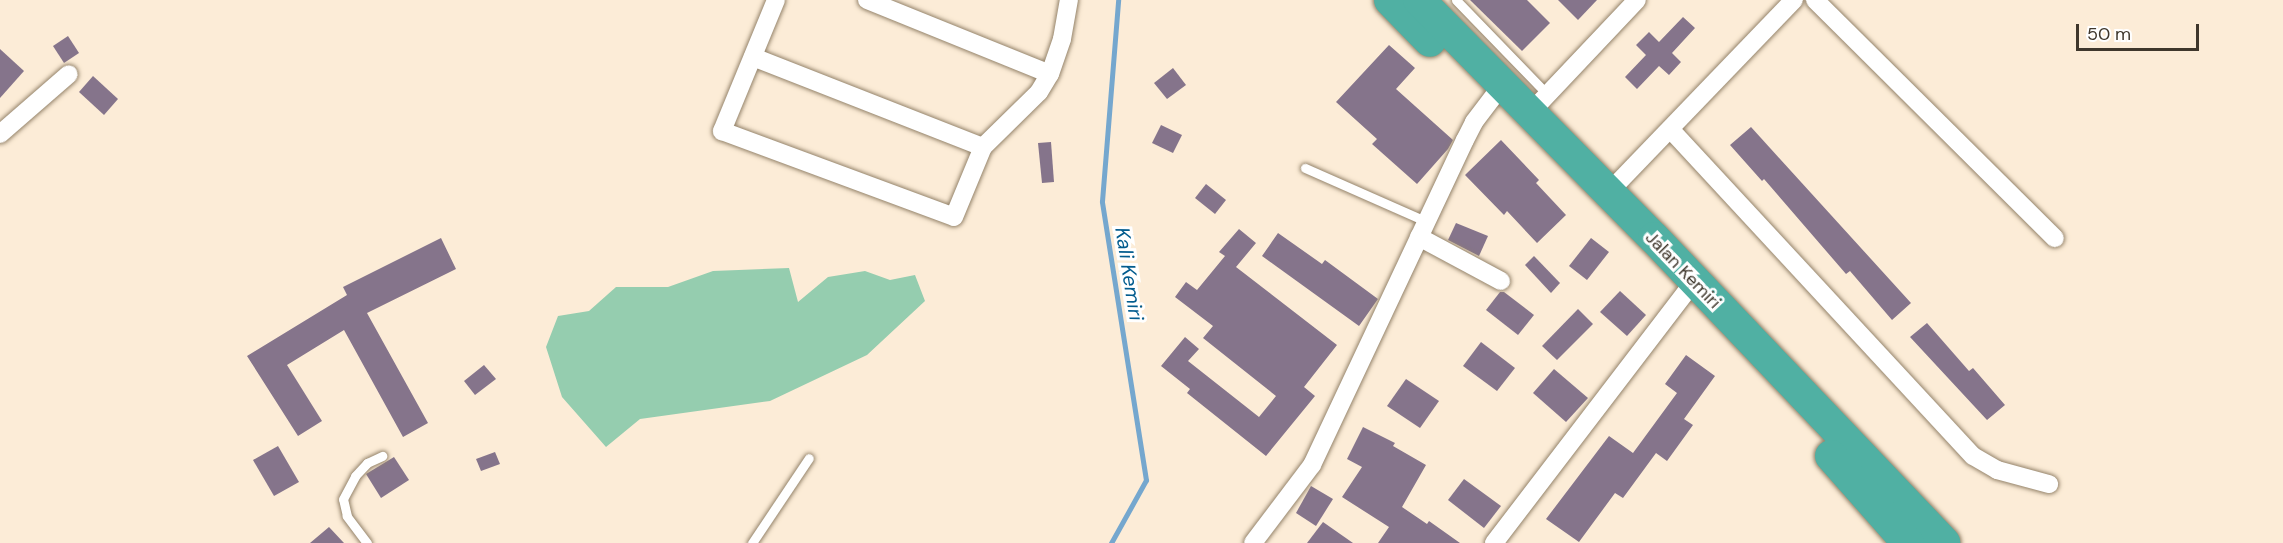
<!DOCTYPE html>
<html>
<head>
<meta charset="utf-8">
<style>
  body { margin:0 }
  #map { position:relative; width:2283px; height:543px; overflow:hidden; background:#fcecd7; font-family:"DM Sans",sans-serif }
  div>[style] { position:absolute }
  .green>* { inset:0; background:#95cdaf }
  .stream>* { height:5px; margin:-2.5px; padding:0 2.5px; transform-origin:2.5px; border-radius:2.5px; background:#75a7ce }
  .building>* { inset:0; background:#85748b }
  .roads { filter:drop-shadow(0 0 2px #94836a) drop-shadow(0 0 2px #94836a) }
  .service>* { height:9px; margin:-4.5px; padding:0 4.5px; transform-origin:4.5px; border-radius:4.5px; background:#fff }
  .minor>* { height:18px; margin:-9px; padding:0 9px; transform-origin:9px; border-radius:9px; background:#fff }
  .trunk>* { height:32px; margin:-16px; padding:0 16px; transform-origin:16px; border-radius:16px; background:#50b0a3 }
  span { translate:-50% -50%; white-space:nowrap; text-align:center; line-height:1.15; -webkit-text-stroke:6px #fff; paint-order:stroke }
  .street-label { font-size:18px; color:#3f372c }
  .water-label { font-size:20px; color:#035c8e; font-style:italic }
  .scale { position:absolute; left:2076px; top:24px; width:123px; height:27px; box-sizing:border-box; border:3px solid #3f372c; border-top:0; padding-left:8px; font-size:18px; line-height:21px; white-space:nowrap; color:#3f372c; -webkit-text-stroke:4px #fff; paint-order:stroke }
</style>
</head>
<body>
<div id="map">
  <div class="green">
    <i style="clip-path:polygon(789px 268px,798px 302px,828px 277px,865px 271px,890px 280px,915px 275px,925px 301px,867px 355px,770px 401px,640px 419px,606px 447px,562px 397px,546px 347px,558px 316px,589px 311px,616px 287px,668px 287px,713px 271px)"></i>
  </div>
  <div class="stream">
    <i style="left:1111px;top:543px;width:72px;rotate:-60.9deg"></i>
    <i style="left:1146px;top:480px;width:282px;rotate:-99deg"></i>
    <i style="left:1102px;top:201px;width:202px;rotate:-85.4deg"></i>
  </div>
  <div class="building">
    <i style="clip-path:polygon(1470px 0,1527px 0,1550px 23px,1522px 51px)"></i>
    <i style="clip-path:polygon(1558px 0,1597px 0,1578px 20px)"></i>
    <i style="clip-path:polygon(1683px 17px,1695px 28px,1672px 53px,1681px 62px,1669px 75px,1659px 66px,1637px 89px,1625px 77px,1646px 55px,1636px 45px,1649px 32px,1659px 42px)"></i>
    <i style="clip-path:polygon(68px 36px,79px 53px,64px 63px,53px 46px)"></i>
    <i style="clip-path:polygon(1389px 45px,1415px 68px,1396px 89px,1453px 140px,1448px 149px,1417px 184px,1372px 144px,1377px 139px,1336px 102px)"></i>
    <i style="clip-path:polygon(0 49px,24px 71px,0 98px)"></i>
    <i style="clip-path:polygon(1173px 68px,1186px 85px,1167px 99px,1154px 83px)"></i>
    <i style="clip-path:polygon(93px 76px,118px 99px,104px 115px,79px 92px)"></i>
    <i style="clip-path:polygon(1161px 125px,1182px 135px,1173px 153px,1152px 143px)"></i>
    <i style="clip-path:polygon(1751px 127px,1911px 303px,1892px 320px,1850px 271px,1846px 274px,1764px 179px,1762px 181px,1730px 145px)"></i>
    <i style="clip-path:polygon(1501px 140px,1539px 180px,1536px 183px,1566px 215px,1537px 243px,1507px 211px,1504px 215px,1465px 175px)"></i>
    <i style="clip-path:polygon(1051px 142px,1054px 182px,1042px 183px,1038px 143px)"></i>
    <i style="clip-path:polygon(1206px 184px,1226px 200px,1215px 214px,1195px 198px)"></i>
    <i style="clip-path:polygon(1456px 223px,1488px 236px,1479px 256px,1448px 240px)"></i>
    <i style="clip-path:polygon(1239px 229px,1256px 243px,1236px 267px,1337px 345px,1304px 387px,1315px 396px,1266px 456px,1187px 393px,1190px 389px,1161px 366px,1185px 337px,1199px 349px,1188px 361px,1259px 417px,1276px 396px,1203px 338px,1213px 326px,1175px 297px,1186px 282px,1197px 290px,1225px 256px,1219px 252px)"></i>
    <i style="clip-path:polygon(1278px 233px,1322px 264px,1325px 260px,1378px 299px,1359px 326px,1262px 256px)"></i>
    <i style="clip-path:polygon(441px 238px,456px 269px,367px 313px,428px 423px,403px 437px,344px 330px,287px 365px,322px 421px,298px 436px,247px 356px,347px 295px,343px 287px)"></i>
    <i style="clip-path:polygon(1591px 238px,1609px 252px,1587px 280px,1569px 266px)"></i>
    <i style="clip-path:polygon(1534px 256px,1560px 283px,1551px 293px,1525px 265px)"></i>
    <i style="clip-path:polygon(1620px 291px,1646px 315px,1627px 336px,1600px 312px)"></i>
    <i style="clip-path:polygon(1500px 292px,1504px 292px,1534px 315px,1518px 335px,1486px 310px)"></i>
    <i style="clip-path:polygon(1578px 309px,1593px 324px,1557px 360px,1542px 346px)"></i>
    <i style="clip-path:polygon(1927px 323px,1969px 371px,1973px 368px,2005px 405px,1987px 420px,1910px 337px)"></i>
    <i style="clip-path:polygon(1481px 342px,1515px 368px,1497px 391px,1463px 366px)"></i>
    <i style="clip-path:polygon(1686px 355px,1715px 376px,1684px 419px,1693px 425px,1667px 461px,1656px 453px,1623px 498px,1615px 493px,1579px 542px,1546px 519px,1609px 436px,1633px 453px,1677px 393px,1665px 384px)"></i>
    <i style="clip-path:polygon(484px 365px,496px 379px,475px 395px,464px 381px)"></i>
    <i style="clip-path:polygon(1554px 369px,1588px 398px,1566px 422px,1533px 393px)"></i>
    <i style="clip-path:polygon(1406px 379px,1439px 401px,1420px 428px,1387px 406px)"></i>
    <i style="clip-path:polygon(1363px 427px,1395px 443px,1393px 446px,1426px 465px,1402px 507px,1427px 524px,1429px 521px,1460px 543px,1378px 543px,1389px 527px,1342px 497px,1362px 467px,1347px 459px)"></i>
    <i style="clip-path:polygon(278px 446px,299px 482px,274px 496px,253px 460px)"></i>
    <i style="clip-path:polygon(495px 452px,500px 464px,481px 471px,476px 459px)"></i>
    <i style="clip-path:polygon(394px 457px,409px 480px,381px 498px,366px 474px)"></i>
    <i style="clip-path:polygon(1464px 479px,1501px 506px,1484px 528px,1448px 500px)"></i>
    <i style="clip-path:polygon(1311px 486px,1333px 499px,1316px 526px,1296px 513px)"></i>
    <i style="clip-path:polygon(1323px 522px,1353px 543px,1307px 543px)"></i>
    <i style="clip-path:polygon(329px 527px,344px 543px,310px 543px)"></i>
  </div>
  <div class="roads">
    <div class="service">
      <i style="left:1456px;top:0;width:131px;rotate:45.9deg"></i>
      <i style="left:1305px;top:168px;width:131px;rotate:23.8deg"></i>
      <i style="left:367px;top:543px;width:34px;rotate:-127deg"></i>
      <i style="left:347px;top:516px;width:17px;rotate:-103deg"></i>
      <i style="left:343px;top:499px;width:26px;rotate:-62deg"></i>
      <i style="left:355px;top:476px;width:18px;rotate:-47deg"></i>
      <i style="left:367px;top:463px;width:17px;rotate:-25deg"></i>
      <i style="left:752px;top:543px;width:102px;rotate:-56.2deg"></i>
    </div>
    <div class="minor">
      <i style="left:776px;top:0;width:142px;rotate:112.4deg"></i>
      <i style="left:722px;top:131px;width:247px;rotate:20.3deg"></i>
      <i style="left:954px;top:217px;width:76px;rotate:-67.5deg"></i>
      <i style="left:983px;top:147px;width:78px;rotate:-44.5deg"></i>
      <i style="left:1039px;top:92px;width:21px;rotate:-59deg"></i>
      <i style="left:1050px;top:74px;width:37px;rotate:-71deg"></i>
      <i style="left:1062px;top:39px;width:40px;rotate:-80deg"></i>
      <i style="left:867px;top:0;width:197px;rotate:22deg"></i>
      <i style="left:1815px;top:0;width:338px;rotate:44.8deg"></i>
      <i style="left:753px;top:57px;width:247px;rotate:21.4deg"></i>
      <i style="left:1531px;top:112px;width:154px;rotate:-46.6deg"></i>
      <i style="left:1671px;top:130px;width:444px;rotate:47.2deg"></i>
      <i style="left:1973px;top:456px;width:28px;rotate:30deg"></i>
      <i style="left:1997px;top:470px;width:54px;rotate:15.1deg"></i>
      <i style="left:0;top:134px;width:91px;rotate:-41deg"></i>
      <i style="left:1608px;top:193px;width:268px;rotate:-46.1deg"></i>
      <i style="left:1419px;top:237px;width:93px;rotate:28.2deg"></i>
      <i style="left:1253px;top:543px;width:98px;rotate:-52.9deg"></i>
      <i style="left:1312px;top:465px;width:359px;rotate:-64.8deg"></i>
      <i style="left:1465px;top:140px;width:20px;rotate:-63deg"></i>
      <i style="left:1474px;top:122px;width:48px;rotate:-52.7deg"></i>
      <i style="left:1494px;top:543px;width:330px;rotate:-52.6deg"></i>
    </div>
    <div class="trunk">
      <i style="left:1390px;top:0;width:57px;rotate:45.7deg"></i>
      <i style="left:1419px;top:0;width:334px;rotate:45.4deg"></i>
      <i style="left:1654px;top:238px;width:421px;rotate:46.4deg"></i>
      <i style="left:1831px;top:456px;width:116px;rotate:48.5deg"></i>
    </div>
  </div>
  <div class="street-label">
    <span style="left:1683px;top:270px;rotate:46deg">Jalan Kemiri</span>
  </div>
  <div class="water-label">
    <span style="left:1129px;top:274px;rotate:81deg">Kali Kemiri</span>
  </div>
  <div class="scale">50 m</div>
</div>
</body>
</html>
